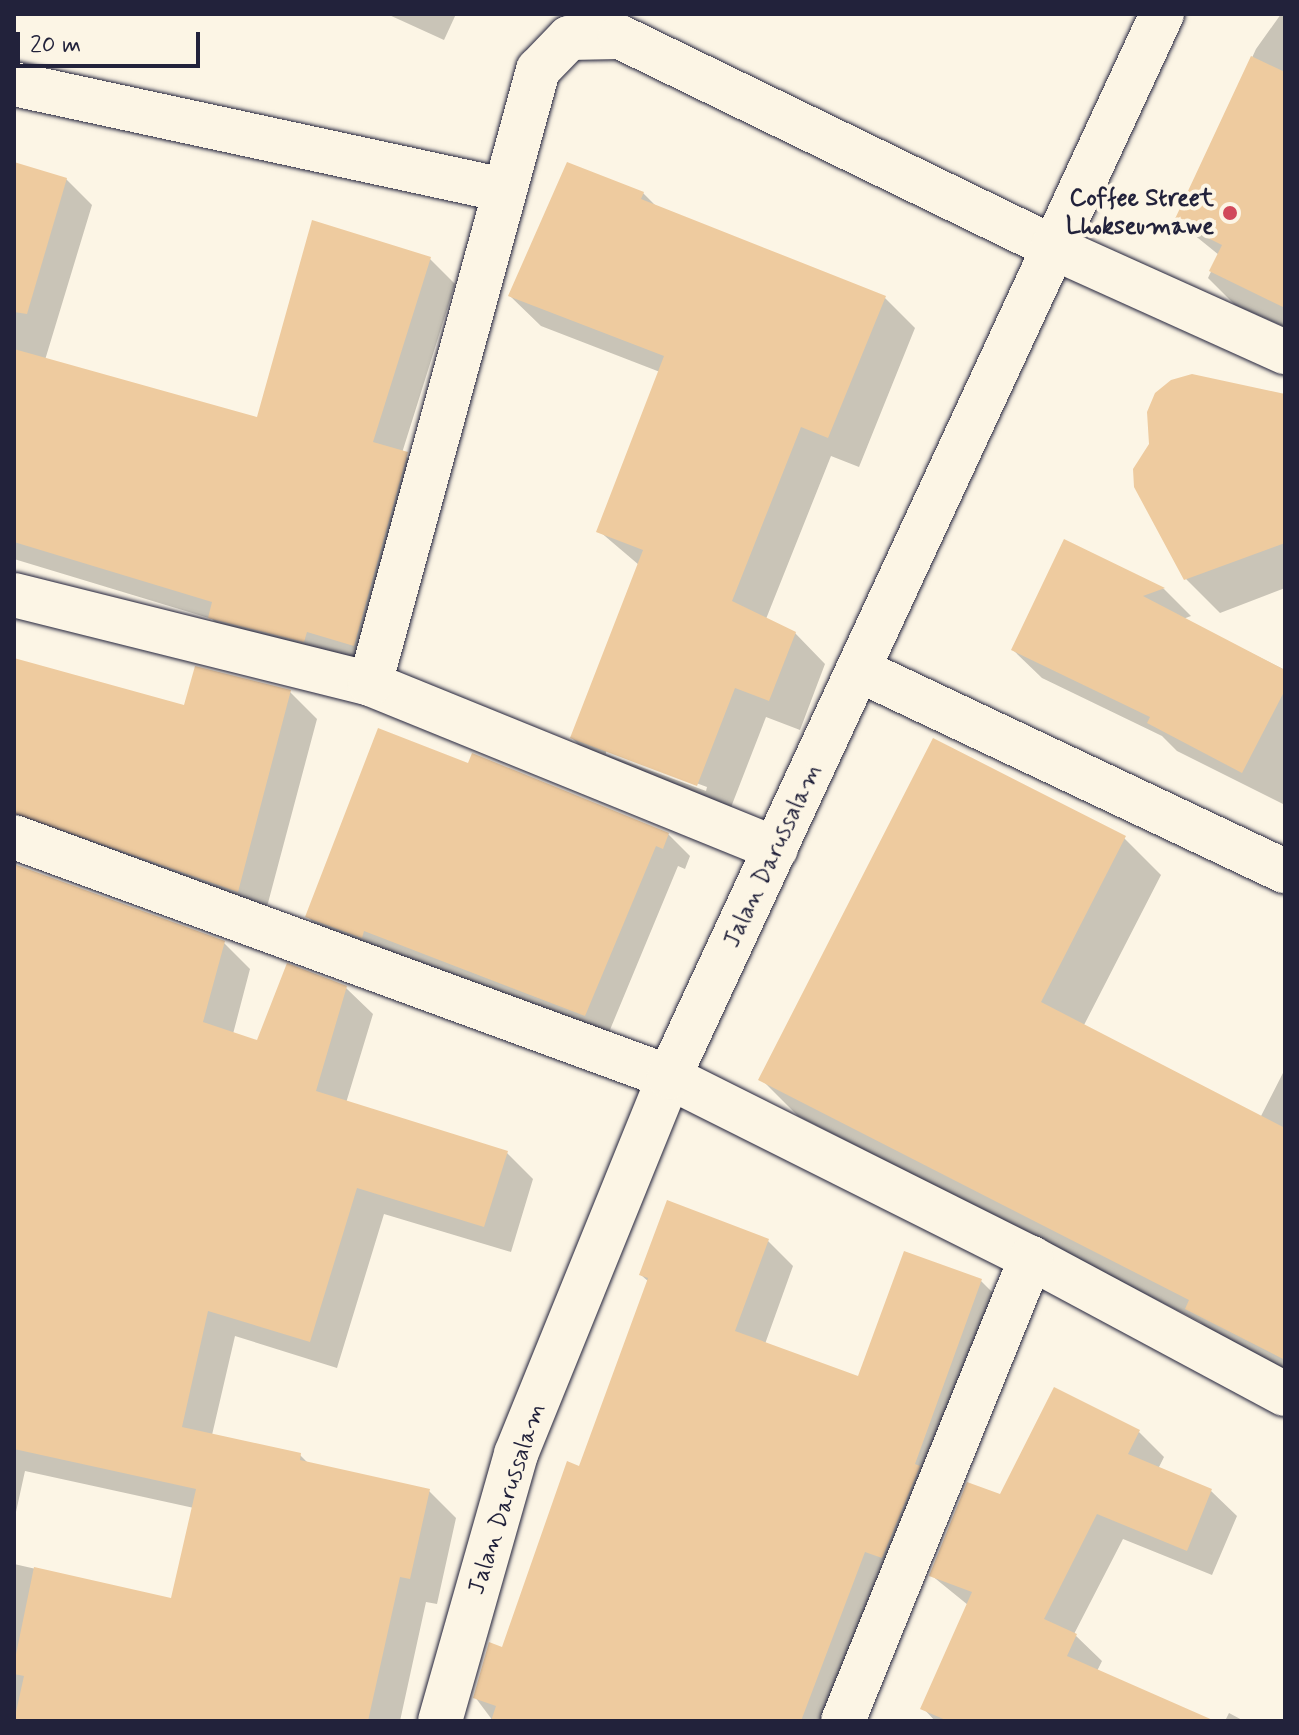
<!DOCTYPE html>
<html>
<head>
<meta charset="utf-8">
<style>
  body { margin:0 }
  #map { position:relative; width:1299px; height:1735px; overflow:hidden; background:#fcf5e5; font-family:Mynerve,sans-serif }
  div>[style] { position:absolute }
  .shadow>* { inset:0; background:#0003 }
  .building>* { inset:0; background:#eecb9f }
  .roads { filter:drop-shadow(0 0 2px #22223b) drop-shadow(0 0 2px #22223b) }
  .minor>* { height:44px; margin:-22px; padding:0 22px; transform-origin:22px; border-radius:22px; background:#fcf5e5 }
  .tertiary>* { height:44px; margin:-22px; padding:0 22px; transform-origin:22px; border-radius:22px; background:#fcf5e5 }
  .dots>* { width:22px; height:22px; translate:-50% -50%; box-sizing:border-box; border:4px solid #fcf5e5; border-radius:50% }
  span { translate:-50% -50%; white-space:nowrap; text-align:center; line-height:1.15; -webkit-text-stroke:8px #fcf5e5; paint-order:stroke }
  .poi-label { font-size:24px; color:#22223b; font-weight:700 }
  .right { translate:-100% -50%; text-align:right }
  .street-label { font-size:24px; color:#22223b }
  .frame { position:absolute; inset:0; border:16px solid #22223b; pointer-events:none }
  .scale { position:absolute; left:16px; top:32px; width:184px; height:36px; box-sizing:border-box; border:4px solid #22223b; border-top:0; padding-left:10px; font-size:24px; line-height:28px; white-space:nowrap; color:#22223b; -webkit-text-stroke:6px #fcf5e5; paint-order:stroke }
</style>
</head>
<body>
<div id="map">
  <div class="shadow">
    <i style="clip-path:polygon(387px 14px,456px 14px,444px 40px)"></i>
    <i style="clip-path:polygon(1281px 14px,1285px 14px,1285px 327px,1235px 305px,1208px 278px,1219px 255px,1177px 221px,1256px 49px)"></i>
    <i style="clip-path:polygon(14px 164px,66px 179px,92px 205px,45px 360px,258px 419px,430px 259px,455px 284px,402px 453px,432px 479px,380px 670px,235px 642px,212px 619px,14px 559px)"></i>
    <i style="clip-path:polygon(evenodd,643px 193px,658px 208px,885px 298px,915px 328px,859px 467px,831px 456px,766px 619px,795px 633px,825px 664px,800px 730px,766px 717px,728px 815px,602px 768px,572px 738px,639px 565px,599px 531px,660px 372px,541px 326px,510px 296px,643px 193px,606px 750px,707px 787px,706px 791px,606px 754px,606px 750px)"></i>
    <i style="clip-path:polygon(1285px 401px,1285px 588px,1220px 613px,1186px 579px,1136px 486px)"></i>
    <i style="clip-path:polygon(1065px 542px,1164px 589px,1191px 616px,1183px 619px,1285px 670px,1285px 805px,1177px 751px,1162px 736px,1042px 678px,1013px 650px)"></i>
    <i style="clip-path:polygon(14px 660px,185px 708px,290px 692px,317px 719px,264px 918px,24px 845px,16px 866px,223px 942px,250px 969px,233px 1034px,258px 1042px,346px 988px,373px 1014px,346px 1103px,507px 1153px,533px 1179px,511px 1252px,384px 1214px,337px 1368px,235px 1336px,212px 1435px,300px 1455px,310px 1465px,429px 1491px,456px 1518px,437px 1604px,426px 1602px,400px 1721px,14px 1721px,14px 1564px,173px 1600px,194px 1508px,25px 1471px,14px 1521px)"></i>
    <i style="clip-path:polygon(470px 766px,668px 834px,690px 856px,685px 869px,678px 866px,607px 1037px,329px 938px,307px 916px)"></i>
    <i style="clip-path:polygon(1124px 838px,1161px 875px,1083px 1027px,1260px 1118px,1285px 1069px,1285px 1377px,1224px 1346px,1200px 1322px,798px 1116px,761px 1079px)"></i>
    <i style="clip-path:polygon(768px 1241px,793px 1266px,765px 1344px,860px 1378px,981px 1281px,1006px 1306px,845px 1721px,493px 1721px,475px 1697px,503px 1649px,580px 1468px,649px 1282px,641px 1275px)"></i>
    <i style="clip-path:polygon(1139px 1432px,1164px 1457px,1158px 1469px,1211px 1491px,1237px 1516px,1212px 1575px,1123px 1539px,1074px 1634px,1102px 1661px,1097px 1671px,1210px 1721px,935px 1721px,923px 1708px,968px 1605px,931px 1575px,1001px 1496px)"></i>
    <i style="clip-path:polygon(1229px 1713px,1244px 1721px,1225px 1721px)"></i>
  </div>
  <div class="building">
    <i style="clip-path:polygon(1251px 56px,1285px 72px,1285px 308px,1209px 271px,1222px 245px,1174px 221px)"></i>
    <i style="clip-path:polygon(14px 162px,67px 178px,27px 314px,14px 312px)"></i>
    <i style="clip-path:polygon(567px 162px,644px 192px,641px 199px,886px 296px,828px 438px,801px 427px,732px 601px,796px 632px,769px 701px,735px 688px,697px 786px,570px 738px,643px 550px,596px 532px,664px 356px,508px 296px)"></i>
    <i style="clip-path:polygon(312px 220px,431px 257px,373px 442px,408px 452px,354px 646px,307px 632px,304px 642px,208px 618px,212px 602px,14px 542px,14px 349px,257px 417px)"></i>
    <i style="clip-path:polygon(1192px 374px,1285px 394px,1285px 543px,1184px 580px,1134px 487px,1133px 469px,1149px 444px,1147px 412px,1155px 393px,1171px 380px)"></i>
    <i style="clip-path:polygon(1064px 539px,1165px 588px,1143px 596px,1285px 670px,1285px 690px,1242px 773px,1147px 723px,1150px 717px,1011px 650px)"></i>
    <i style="clip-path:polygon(14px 658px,184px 705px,195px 666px,291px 690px,238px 892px,14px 813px)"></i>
    <i style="clip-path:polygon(378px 728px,468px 763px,472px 753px,669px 833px,663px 849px,656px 846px,585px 1016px,364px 931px,362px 938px,305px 917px)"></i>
    <i style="clip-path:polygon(933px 738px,1126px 836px,1041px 1002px,1285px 1128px,1285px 1360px,1185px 1309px,1189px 1300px,758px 1080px)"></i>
    <i style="clip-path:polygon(14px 864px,225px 941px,203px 1022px,257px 1040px,287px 963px,347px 986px,316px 1091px,508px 1151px,484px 1227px,357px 1188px,310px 1342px,208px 1311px,182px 1427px,301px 1453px,300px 1460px,430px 1489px,410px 1579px,400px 1577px,368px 1721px,14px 1721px,24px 1676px,14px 1674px,14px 1664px,34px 1567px,171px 1598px,196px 1489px,14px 1449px)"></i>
    <i style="clip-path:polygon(667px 1200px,769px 1239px,735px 1331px,858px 1376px,904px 1251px,982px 1279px,915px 1464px,920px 1466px,882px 1558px,865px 1552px,801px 1721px,491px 1721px,496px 1706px,473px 1698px,489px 1642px,502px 1647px,567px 1461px,579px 1466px,648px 1278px,639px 1275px)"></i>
    <i style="clip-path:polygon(1054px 1387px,1140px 1430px,1128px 1454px,1212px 1489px,1187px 1551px,1097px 1514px,1044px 1619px,1077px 1634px,1067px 1656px,1215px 1721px,948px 1721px,920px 1709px,972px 1592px,929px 1576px,967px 1482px,1000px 1494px)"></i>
  </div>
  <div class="roads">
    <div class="minor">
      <i style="left:14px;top:84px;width:501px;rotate:12.21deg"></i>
      <i style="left:14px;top:595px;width:367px;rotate:14deg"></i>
      <i style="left:370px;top:684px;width:438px;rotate:22.1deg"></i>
      <i style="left:859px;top:670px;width:471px;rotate:25.3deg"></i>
      <i style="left:370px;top:684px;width:637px;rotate:-74.7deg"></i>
      <i style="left:538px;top:70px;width:45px;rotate:-45.9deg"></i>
      <i style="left:569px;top:38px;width:51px;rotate:-1.1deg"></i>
      <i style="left:620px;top:37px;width:480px;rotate:25.9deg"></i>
      <i style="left:1052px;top:247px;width:256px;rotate:24.3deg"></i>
      <i style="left:14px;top:837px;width:698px;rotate:20.12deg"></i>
      <i style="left:669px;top:1077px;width:405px;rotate:26.6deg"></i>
      <i style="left:1031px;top:1258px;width:288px;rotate:28.2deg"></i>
      <i style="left:843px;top:1721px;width:500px;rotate:-67.9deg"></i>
    </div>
    <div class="tertiary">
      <i style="left:440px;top:1721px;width:278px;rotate:-74.1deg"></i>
      <i style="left:516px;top:1454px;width:407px;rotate:-67.9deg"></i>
      <i style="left:669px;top:1077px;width:1172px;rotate:-65.12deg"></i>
    </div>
  </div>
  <div class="dots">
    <i style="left:1230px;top:213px;background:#d1495b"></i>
  </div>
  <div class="poi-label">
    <span class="right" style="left:1214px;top:213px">Coffee Street<br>Lhokseumawe</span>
  </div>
  <div class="street-label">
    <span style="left:773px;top:856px;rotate:-65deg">Jalan Darussalam</span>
    <span style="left:507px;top:1499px;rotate:-72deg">Jalan Darussalam</span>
  </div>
  <div class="frame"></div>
  <div class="scale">20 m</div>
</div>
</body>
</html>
